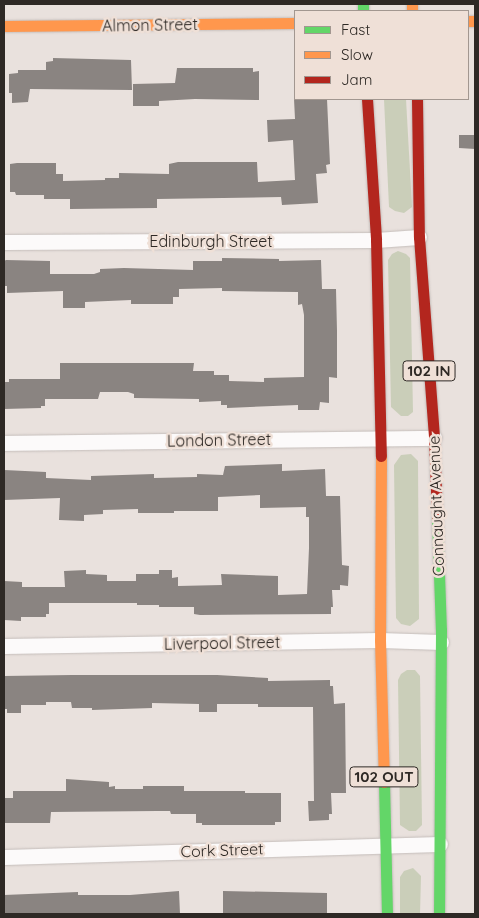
<!DOCTYPE html>
<html>
<head>
<meta charset="utf-8">
<style>
  body { margin:0 }
  #map { position:relative; width:479px; height:918px; overflow:hidden; background:#e9e1dd; font-family:Quicksand,sans-serif }
  div>[style] { position:absolute }
  .green>* { inset:0; background:#caceb9 }
  .building>* { inset:0; background:#8a8481 }
  .roads { filter:drop-shadow(0 0 1px #c4bdba) drop-shadow(0 0 1px #c4bdba) }
  .street>* { height:15px; margin:-7.5px; padding:0 7.5px; transform-origin:7.5px; border-radius:7.5px; background:#fcfafa }
  .fast>* { height:11px; margin:-5.5px; padding:0 5.5px; transform-origin:5.5px; border-radius:5.5px; background:#63d668 }
  .slow>* { height:11px; margin:-5.5px; padding:0 5.5px; transform-origin:5.5px; border-radius:5.5px; background:#ff974d }
  .jam>* { height:11px; margin:-5.5px; padding:0 5.5px; transform-origin:5.5px; border-radius:5.5px; background:#b3261e }
  span { translate:-50% -50%; white-space:nowrap; text-align:center; line-height:1.15; -webkit-text-stroke:5px #efe0d7; paint-order:stroke }
  .shield-label span { padding:1px 4px; background:#efe0d7; border:1px solid; border-radius:4px; -webkit-text-stroke-width:0 }
  .shield-label { font-size:15px; color:#2e2925; font-weight:700 }
  .street-label { font-size:16px; color:#2e2925 }
  .frame { position:absolute; inset:0; border:5px solid #2e2925; pointer-events:none }
  .legend { position:absolute; left:294px; top:10px; width:175px; height:90px; box-sizing:border-box; background:#efe0d7; border:1px solid #a29790; margin:0; padding:6px 9px; list-style:none; font-size:15px; color:#2e2925 }
  .legend li { display:flex; align-items:center; gap:10px; height:25px }
  .legend b { width:25px; border:1px solid #a29790 }
</style>
</head>
<body>
<div id="map">
  <div class="green">
    <i style="clip-path:polygon(384px 99px,406px 99px,412px 207px,404px 213px,395px 211px,389px 207px)"></i>
    <i style="clip-path:polygon(398px 251px,406px 254px,410px 258px,413px 412px,408px 416px,401px 416px,391px 407px,388px 260px,392px 254px)"></i>
    <i style="clip-path:polygon(411px 454px,418px 461px,419px 619px,410px 626px,401px 624px,396px 618px,394px 465px,401px 455px)"></i>
    <i style="clip-path:polygon(407px 670px,415px 670px,420px 676px,422px 825px,416px 831px,409px 831px,400px 825px,398px 680px,401px 674px)"></i>
    <i style="clip-path:polygon(413px 868px,421px 876px,420px 914px,400px 914px,400px 877px,404px 871px)"></i>
  </div>
  <div class="building">
    <i style="clip-path:polygon(53px 58px,131px 60px,132px 90px,30px 89px,28px 102px,12px 103px,12px 93px,9px 93px,9px 74px,18px 73px,18px 70px,46px 70px,46px 62px,53px 61px)"></i>
    <i style="clip-path:polygon(177px 68px,253px 68px,253px 72px,259px 71px,259px 100px,195px 99px,159px 101px,159px 106px,133px 106px,133px 84px,175px 83px)"></i>
    <i style="clip-path:polygon(294px 99px,327px 99px,330px 164px,326px 165px,327px 173px,316px 174px,318px 203px,282px 205px,281px 197px,157px 199px,157px 208px,70px 209px,70px 199px,44px 199px,44px 195px,16px 195px,15px 192px,10px 192px,10px 164px,17px 163px,56px 163px,56px 174px,63px 174px,63px 181px,105px 180px,105px 178px,119px 178px,119px 173px,169px 174px,169px 164px,178px 162px,257px 162px,258px 182px,295px 180px,293px 140px,268px 142px,267px 120px,295px 119px)"></i>
    <i style="clip-path:polygon(459px 135px,475px 135px,475px 149px,459px 148px)"></i>
    <i style="clip-path:polygon(222px 258px,279px 259px,279px 261px,321px 260px,322px 289px,336px 289px,337px 331px,337px 378px,329px 377px,329px 403px,320px 402px,319px 410px,298px 410px,298px 405px,227px 408px,227px 405px,221px 405px,221px 401px,199px 402px,199px 399px,134px 398px,134px 394px,128px 392px,100px 392px,98px 399px,45px 399px,45px 406px,41px 406px,41px 408px,4px 409px,4px 382px,9px 382px,9px 379px,60px 379px,60px 363px,194px 363px,193px 371px,214px 371px,214px 375px,229px 375px,229px 381px,264px 382px,264px 378px,304px 377px,304px 315px,302px 304px,298px 305px,298px 292px,222px 291px,222px 288px,179px 289px,179px 297px,173px 297px,173px 304px,131px 304px,131px 300px,85px 302px,85px 308px,63px 308px,63px 291px,7px 293px,7px 286px,4px 286px,4px 261px,6px 260px,50px 261px,50px 274px,94px 274px,100px 272px,100px 269px,124px 268px,193px 270px,193px 261px,222px 261px)"></i>
    <i style="clip-path:polygon(282px 464px,282px 471px,325px 469px,326px 496px,340px 496px,342px 565px,349px 566px,348px 586px,340px 585px,340px 590px,332px 590px,333px 607px,331px 607px,331px 614px,200px 615px,194px 614px,194px 607px,159px 607px,159px 605px,137px 605px,137px 603px,49px 603px,49px 614px,46px 614px,46px 617px,21px 617px,21px 621px,4px 620px,4px 581px,22px 582px,22px 587px,65px 587px,64px 571px,86px 570px,86px 574px,107px 575px,107px 581px,136px 581px,136px 574px,159px 574px,159px 570px,172px 570px,172px 578px,178px 577px,178px 586px,222px 585px,221px 574px,278px 576px,278px 595px,307px 594px,309px 548px,309px 517px,306px 517px,306px 507px,260px 508px,260px 495px,218px 497px,218px 511px,174px 511px,174px 513px,138px 513px,138px 509px,103px 510px,103px 514px,84px 515px,84px 521px,59px 520px,60px 498px,4px 500px,4px 470px,46px 472px,46px 478px,91px 480px,91px 476px,154px 474px,154px 478px,197px 477px,197px 474px,223px 475px,225px 466px)"></i>
    <i style="clip-path:polygon(72px 675px,217px 675px,268px 678px,268px 681px,330px 680px,330px 686px,333px 686px,334px 704px,345px 703px,346px 793px,331px 793px,332px 814px,329px 814px,329px 820px,309px 821px,308px 801px,314px 801px,313px 707px,258px 707px,258px 704px,217px 704px,217px 712px,199px 712px,199px 704px,152px 703px,152px 708px,92px 710px,92px 708px,72px 708px,71px 702px,46px 702px,46px 705px,21px 705px,21px 713px,7px 713px,7px 709px,4px 709px,4px 676px)"></i>
    <i style="clip-path:polygon(66px 779px,109px 782px,109px 787px,115px 786px,115px 789px,143px 789px,143px 786px,184px 786px,184px 791px,245px 791px,245px 793px,281px 793px,281px 822px,275px 822px,275px 825px,202px 825px,202px 823px,196px 823px,196px 814px,171px 814px,170px 811px,157px 811px,51px 812px,50px 823px,4px 823px,4px 798px,13px 798px,13px 791px,66px 791px)"></i>
    <i style="clip-path:polygon(179px 891px,180px 914px,4px 914px,4px 895px,78px 892px,78px 895px,130px 895px)"></i>
    <i style="clip-path:polygon(223px 891px,327px 893px,327px 914px,223px 914px)"></i>
  </div>
  <div class="roads">
    <div class="street">
      <i style="left:4px;top:242px;width:372px;rotate:-0.3deg"></i>
      <i style="left:376px;top:240px;width:43px;rotate:-4deg"></i>
      <i style="left:4px;top:443px;width:430px;rotate:-0.7deg"></i>
      <i style="left:4px;top:646px;width:376px;rotate:-0.9deg"></i>
      <i style="left:380px;top:640px;width:61px;rotate:1.9deg"></i>
      <i style="left:4px;top:857px;width:436px;rotate:-1.7deg"></i>
    </div>
    <div class="fast">
      <i style="left:363px;top:4px;width:7px;rotate:90deg"></i>
      <i style="left:437px;top:517px;width:113px;rotate:88deg"></i>
      <i style="left:441px;top:630px;width:284px;rotate:90.4deg"></i>
      <i style="left:384px;top:782px;width:132px;rotate:88.7deg"></i>
    </div>
    <div class="slow">
      <i style="left:412px;top:4px;width:7px;rotate:90deg"></i>
      <i style="left:468px;top:21px;width:7px"></i>
      <i style="left:4px;top:26px;width:291px;rotate:-0.6deg"></i>
      <i style="left:381px;top:456px;width:184px;rotate:90.3deg"></i>
      <i style="left:380px;top:640px;width:142px;rotate:88.4deg"></i>
    </div>
    <div class="jam">
      <i style="left:367px;top:99px;width:141px;rotate:86.3deg"></i>
      <i style="left:376px;top:240px;width:216px;rotate:88.7deg"></i>
      <i style="left:417px;top:99px;width:138px;rotate:89.2deg"></i>
      <i style="left:419px;top:237px;width:202px;rotate:85.7deg"></i>
      <i style="left:434px;top:438px;width:79px;rotate:87.8deg"></i>
    </div>
  </div>
  <div class="shield-label">
    <span style="left:429px;top:371px">102 IN</span>
    <span style="left:384px;top:777px">102 OUT</span>
  </div>
  <div class="street-label">
    <span style="left:150px;top:25px;rotate:-1deg">Almon Street</span>
    <span style="left:211px;top:241px">Edinburgh Street</span>
    <span style="left:219px;top:440px;rotate:-1deg">London Street</span>
    <span style="left:436px;top:506px;rotate:-92deg">Connaught Avenue</span>
    <span style="left:222px;top:643px;rotate:-1deg">Liverpool Street</span>
    <span style="left:222px;top:850px;rotate:-2deg">Cork Street</span>
  </div>
  <div class="frame"></div>
  <ul class="legend">
  <li><b style="height:6px;background:#63d668"></b>Fast</li>
  <li><b style="height:6px;background:#ff974d"></b>Slow</li>
  <li><b style="height:6px;background:#b3261e"></b>Jam</li>
  </ul>
</div>
</body>
</html>
